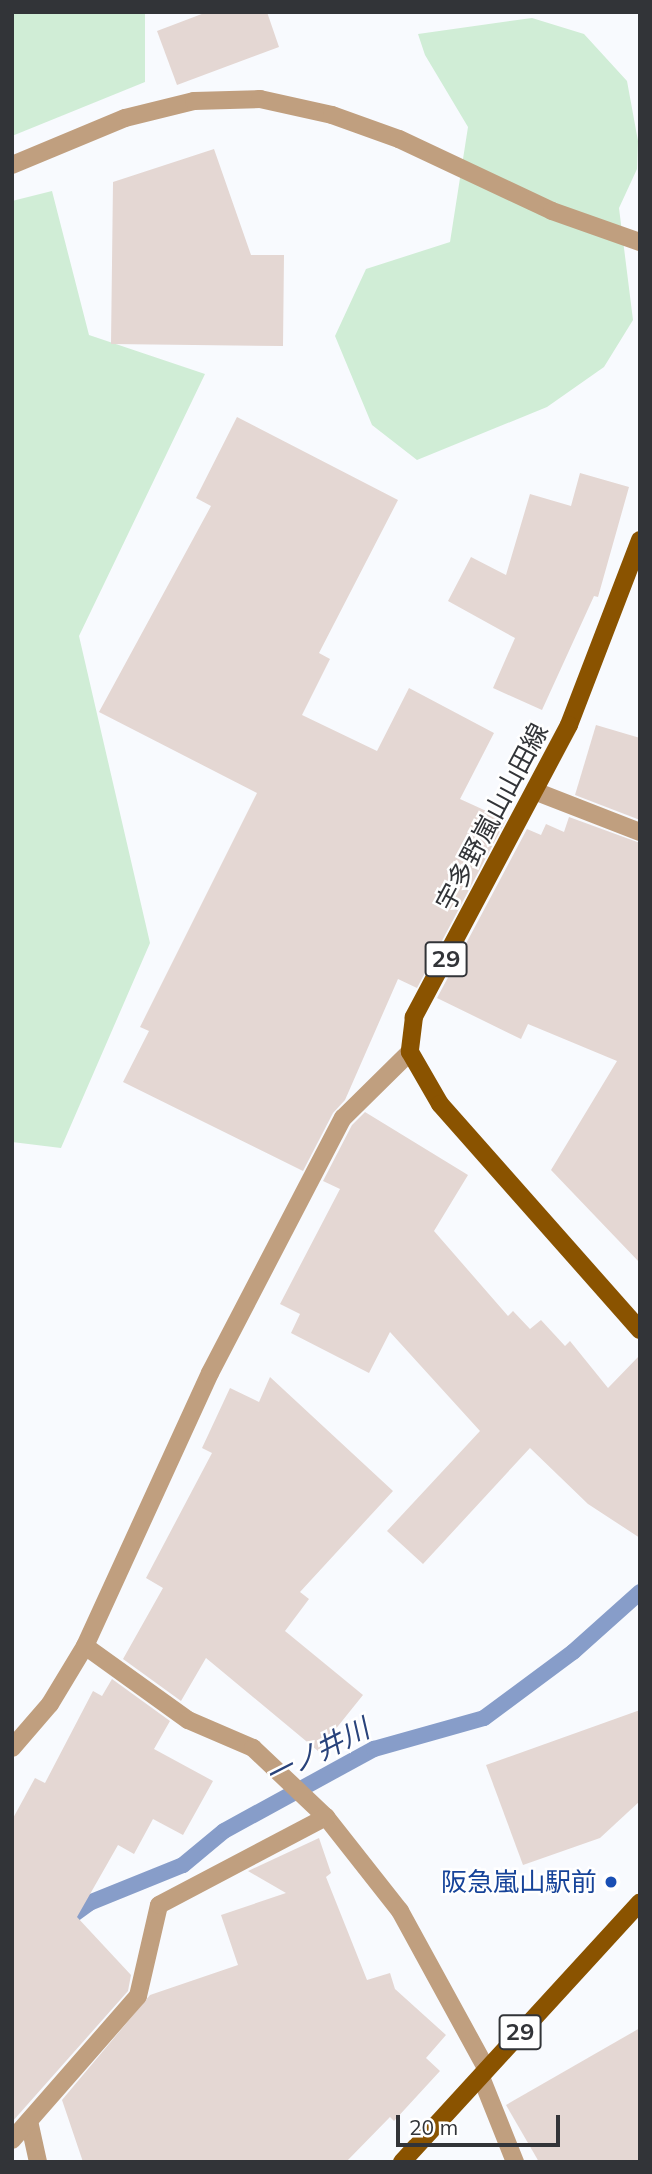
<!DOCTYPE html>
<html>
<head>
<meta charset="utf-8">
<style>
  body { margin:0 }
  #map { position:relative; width:652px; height:2174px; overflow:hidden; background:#f8fafe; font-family:Mulish,"Noto Sans JP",sans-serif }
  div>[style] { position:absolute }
  .green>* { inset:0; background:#d0edd6 }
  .stream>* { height:16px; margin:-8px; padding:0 8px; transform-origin:8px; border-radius:8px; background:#879dc9 }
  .building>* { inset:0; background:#e4d7d3 }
  .lane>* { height:18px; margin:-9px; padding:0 9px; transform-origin:9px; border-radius:9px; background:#c09f7f }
  .street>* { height:18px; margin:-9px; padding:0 9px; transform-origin:9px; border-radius:9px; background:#c09f7f }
  .primary>* { height:18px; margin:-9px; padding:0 9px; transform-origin:9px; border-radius:9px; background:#8a5300 }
  .dots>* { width:19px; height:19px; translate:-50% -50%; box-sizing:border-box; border:4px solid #fff; border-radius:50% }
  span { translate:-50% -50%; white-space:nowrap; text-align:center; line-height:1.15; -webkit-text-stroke:5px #fff; paint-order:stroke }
  .shield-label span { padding:2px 5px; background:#fff; border:2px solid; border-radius:5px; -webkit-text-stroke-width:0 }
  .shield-label { font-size:24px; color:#323438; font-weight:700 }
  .street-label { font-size:26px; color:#323438 }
  .transit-label { font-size:26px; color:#164399 }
  .right { translate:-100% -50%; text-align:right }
  .water-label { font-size:28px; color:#29437b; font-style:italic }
  .frame { position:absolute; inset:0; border:14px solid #323438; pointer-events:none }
  .scale { position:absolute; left:396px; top:2115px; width:164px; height:32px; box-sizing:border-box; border:4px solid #323438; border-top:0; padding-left:9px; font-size:21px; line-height:24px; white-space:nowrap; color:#323438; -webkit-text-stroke:5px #fff; paint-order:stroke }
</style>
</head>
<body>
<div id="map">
  <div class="green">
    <i style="clip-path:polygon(12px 12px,145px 12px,145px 82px,12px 136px)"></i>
    <i style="clip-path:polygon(532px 18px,584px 34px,627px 81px,638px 141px,637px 169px,619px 208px,633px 320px,604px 367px,547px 407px,417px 460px,372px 425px,335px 336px,366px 269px,450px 242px,468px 127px,425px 55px,418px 34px)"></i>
    <i style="clip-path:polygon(52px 191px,89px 335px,205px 374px,79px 636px,150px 943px,61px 1148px,12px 1142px,12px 201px)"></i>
  </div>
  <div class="stream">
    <i style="left:66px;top:1920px;width:29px;rotate:-36deg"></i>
    <i style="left:89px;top:1903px;width:101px;rotate:-22deg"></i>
    <i style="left:183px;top:1865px;width:53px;rotate:-39.7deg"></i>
    <i style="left:224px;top:1831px;width:171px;rotate:-28.7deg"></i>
    <i style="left:374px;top:1749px;width:114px;rotate:-15.7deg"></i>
    <i style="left:484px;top:1718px;width:111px;rotate:-36.6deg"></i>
    <i style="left:573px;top:1652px;width:90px;rotate:-41.8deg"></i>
  </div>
  <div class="building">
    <i style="clip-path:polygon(207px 12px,267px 12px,279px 47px,177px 85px,157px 31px)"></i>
    <i style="clip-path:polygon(214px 149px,251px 255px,284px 255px,283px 346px,111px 344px,113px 182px)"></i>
    <i style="clip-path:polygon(237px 417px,398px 500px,319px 653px,330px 659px,302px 715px,377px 751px,409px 688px,494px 733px,460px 799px,506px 820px,417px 988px,398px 979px,345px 1100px,333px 1113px,303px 1171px,123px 1082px,149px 1031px,140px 1027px,257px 793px,99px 712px,211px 506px,196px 498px)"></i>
    <i style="clip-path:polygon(580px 473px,629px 487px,598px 597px,594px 596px,542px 710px,493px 688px,515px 638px,448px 601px,471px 557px,506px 575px,530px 494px,571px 506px)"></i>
    <i style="clip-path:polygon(596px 725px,640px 738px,640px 820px,575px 795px)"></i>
    <i style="clip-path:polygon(569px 817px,640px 843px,640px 1263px,551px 1170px,617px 1061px,528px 1024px,521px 1039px,437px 998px,527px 829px,541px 835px,546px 824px,564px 832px)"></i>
    <i style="clip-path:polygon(365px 1112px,468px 1175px,434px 1231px,508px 1316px,513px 1311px,530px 1329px,541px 1320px,565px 1346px,570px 1341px,608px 1388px,640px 1355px,640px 1538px,588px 1504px,530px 1448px,423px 1564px,387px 1531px,480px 1431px,390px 1332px,369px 1373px,291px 1333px,300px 1314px,280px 1304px,340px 1189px,323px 1181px,352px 1125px)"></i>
    <i style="clip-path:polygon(270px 1377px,393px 1491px,300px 1592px,309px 1599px,285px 1631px,363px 1695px,318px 1751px,206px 1658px,181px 1701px,123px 1659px,163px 1588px,146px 1578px,212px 1453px,202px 1448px,230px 1388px,259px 1402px)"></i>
    <i style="clip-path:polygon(112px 1679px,170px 1721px,154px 1749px,213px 1781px,183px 1835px,153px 1819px,134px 1854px,118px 1845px,77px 1917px,131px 1975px,128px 1991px,12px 2122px,12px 1820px,35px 1778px,45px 1783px,93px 1691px,102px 1696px)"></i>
    <i style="clip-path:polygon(640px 1710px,640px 1801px,600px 1838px,523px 1865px,486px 1765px)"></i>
    <i style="clip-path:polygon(319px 1838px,331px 1873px,326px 1877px,367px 1980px,390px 1973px,395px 1989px,446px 2035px,426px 2058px,440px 2071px,394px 2121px,390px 2117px,346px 2162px,83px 2162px,62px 2100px,150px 1995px,238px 1965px,221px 1915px,286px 1893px,248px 1871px)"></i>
    <i style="clip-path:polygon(640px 2028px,640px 2162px,539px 2162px,506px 2105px)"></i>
  </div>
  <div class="lane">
    <i style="left:85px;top:1646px;width:127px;rotate:35.7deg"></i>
    <i style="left:188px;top:1720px;width:71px;rotate:23.3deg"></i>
    <i style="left:253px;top:1748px;width:100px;rotate:43.4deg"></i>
    <i style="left:326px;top:1817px;width:120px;rotate:51.8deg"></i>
    <i style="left:400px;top:1911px;width:179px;rotate:61.3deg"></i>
    <i style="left:481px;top:2077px;width:92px;rotate:68.2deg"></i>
    <i style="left:29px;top:2121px;width:42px;rotate:77.6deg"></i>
    <i style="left:12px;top:2140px;width:191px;rotate:-48.8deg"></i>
    <i style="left:138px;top:1996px;width:93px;rotate:-77deg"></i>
    <i style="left:159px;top:1905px;width:189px;rotate:-27.8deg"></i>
  </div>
  <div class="street">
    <i style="left:12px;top:165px;width:122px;rotate:-22.6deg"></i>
    <i style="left:125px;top:118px;width:71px;rotate:-13.8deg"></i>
    <i style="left:194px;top:101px;width:66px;rotate:-1.7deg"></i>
    <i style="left:260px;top:99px;width:74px;rotate:12.5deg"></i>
    <i style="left:332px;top:115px;width:71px;rotate:19.7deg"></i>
    <i style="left:399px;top:139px;width:169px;rotate:25.2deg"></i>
    <i style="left:552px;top:211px;width:93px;rotate:19.4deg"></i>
    <i style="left:537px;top:792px;width:110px;rotate:21.2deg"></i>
    <i style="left:12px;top:1748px;width:58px;rotate:-49.2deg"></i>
    <i style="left:50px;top:1704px;width:68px;rotate:-58.9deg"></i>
    <i style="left:85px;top:1646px;width:300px;rotate:-65.4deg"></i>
    <i style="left:210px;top:1373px;width:288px;rotate:-62.5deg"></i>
    <i style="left:343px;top:1118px;width:94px;rotate:-44.6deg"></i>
  </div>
  <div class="primary">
    <i style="left:640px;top:540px;width:198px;rotate:111deg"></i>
    <i style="left:569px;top:725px;width:331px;rotate:118deg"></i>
    <i style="left:414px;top:1017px;width:35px;rotate:97deg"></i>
    <i style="left:410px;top:1052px;width:60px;rotate:60deg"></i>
    <i style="left:440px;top:1104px;width:302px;rotate:48.5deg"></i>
    <i style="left:402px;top:2162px;width:352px;rotate:-47.5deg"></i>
  </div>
  <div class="dots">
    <i style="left:611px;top:1882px;background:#1a4fb4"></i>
  </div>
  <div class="shield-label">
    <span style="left:446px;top:959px">29</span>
    <span style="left:520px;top:2032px">29</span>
  </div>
  <div class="street-label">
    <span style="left:492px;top:817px;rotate:-62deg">宇多野嵐山山田線</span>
  </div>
  <div class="transit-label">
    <span class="right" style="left:597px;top:1882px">阪急嵐山駅前</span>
  </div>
  <div class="water-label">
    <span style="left:317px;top:1752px;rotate:-27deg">一ノ井川</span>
  </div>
  <div class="frame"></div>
  <div class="scale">20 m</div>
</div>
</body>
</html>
